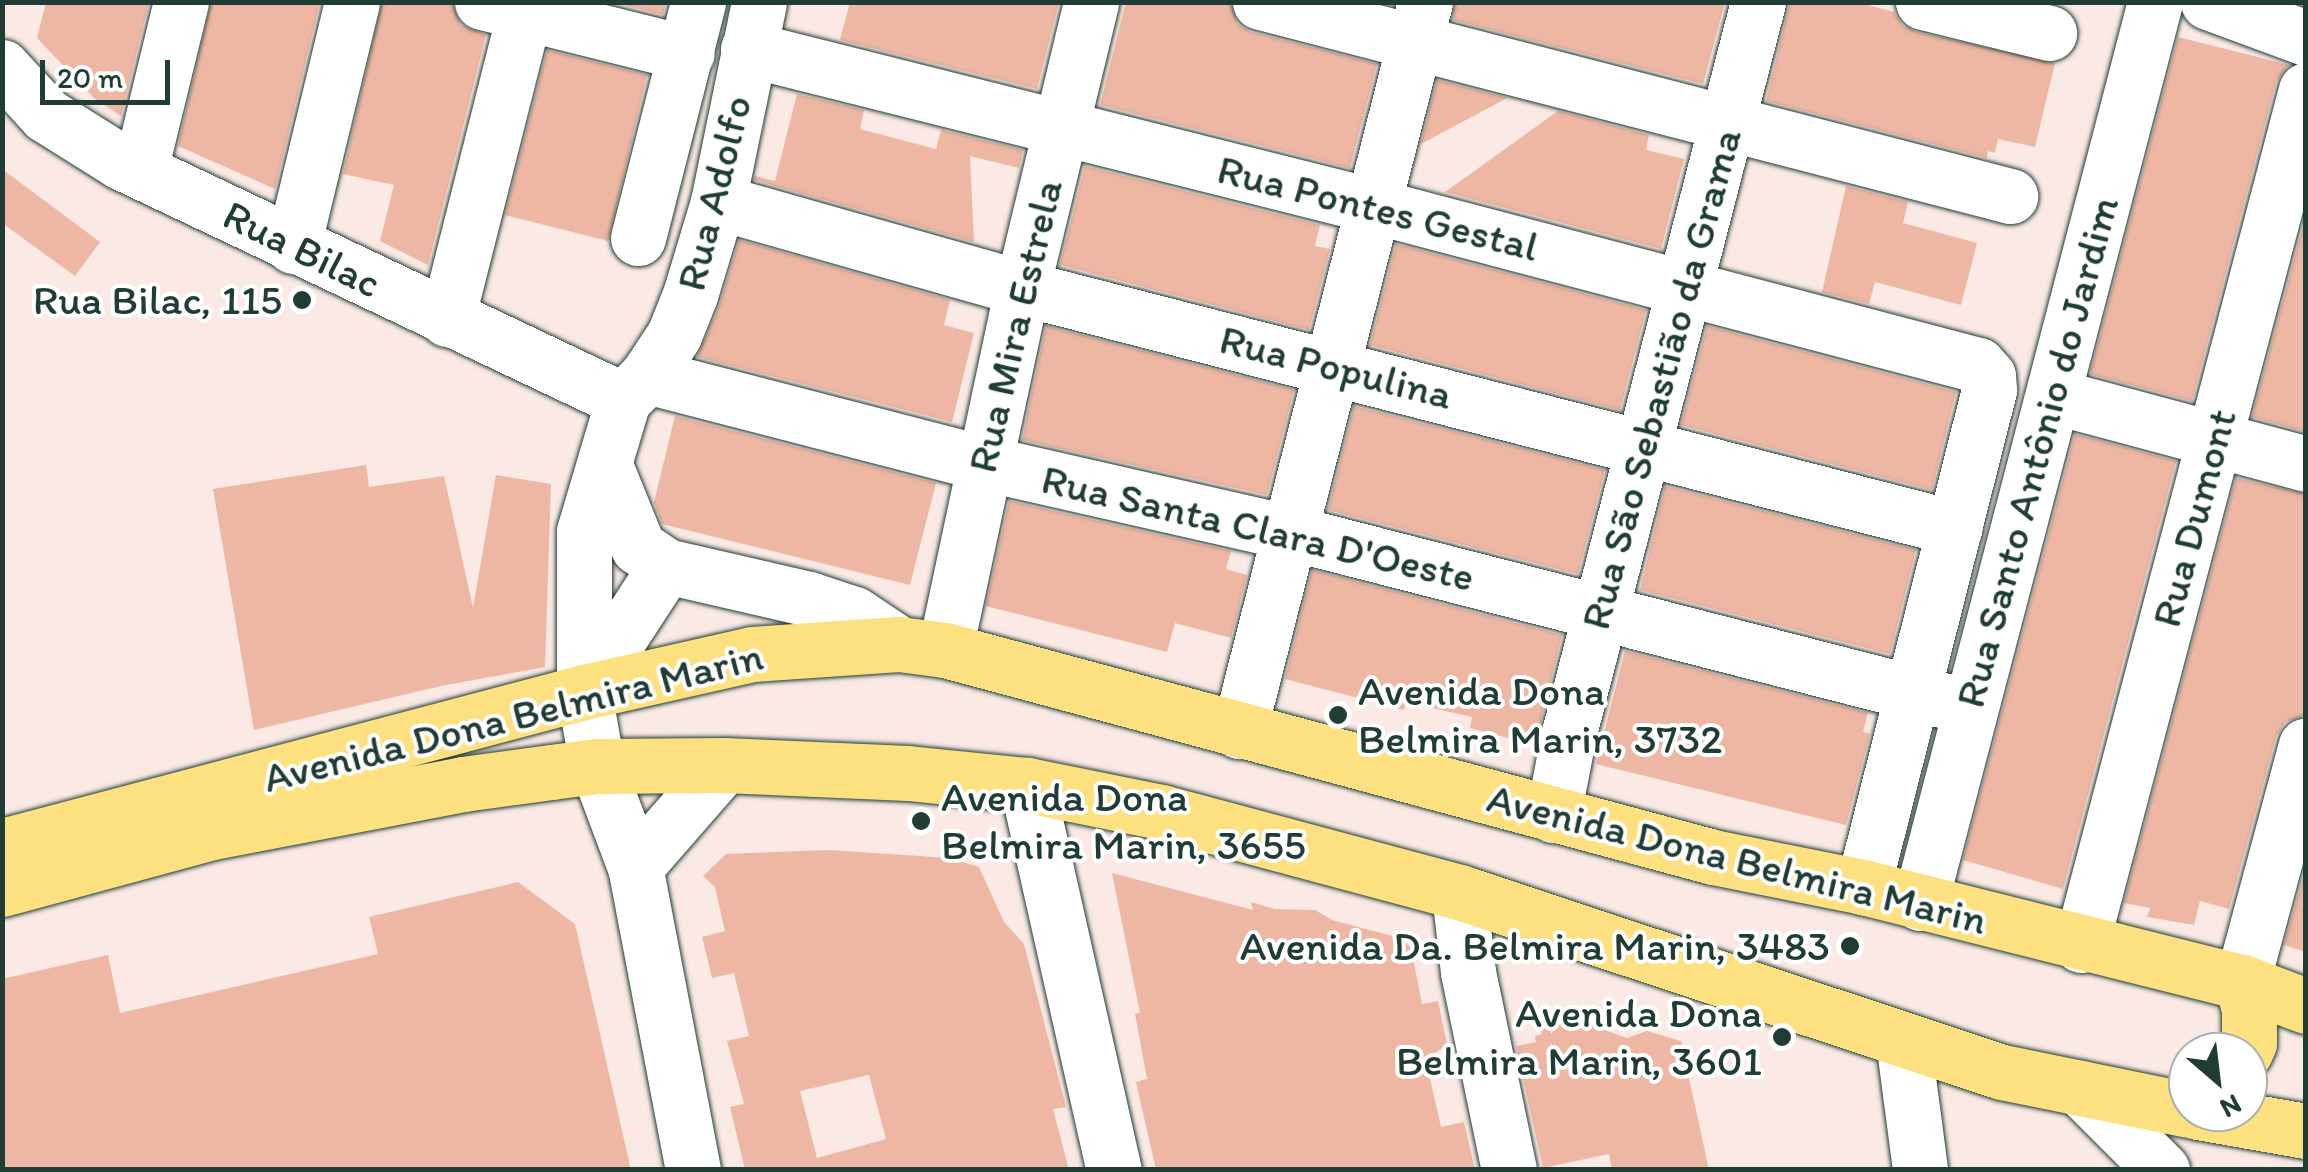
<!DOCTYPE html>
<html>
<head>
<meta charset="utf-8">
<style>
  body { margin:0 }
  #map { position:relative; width:2308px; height:1172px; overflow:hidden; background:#fae9e4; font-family:Itim,sans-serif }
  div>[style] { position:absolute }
  .building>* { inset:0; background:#eeb7a4 }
  .roads { filter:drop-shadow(0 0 2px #1f3d34) drop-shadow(0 0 2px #1f3d34) }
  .minor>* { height:55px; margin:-27.5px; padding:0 27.5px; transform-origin:27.5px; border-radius:27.5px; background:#fff }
  .major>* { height:55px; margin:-27.5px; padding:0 27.5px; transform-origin:27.5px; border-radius:27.5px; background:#fde080 }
  .dots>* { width:28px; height:28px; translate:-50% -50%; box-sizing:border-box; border:5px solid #fff; border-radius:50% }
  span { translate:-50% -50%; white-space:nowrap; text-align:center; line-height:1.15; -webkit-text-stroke:8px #fff; paint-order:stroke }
  .street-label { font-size:42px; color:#1f3d34 }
  .poi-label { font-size:42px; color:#1f3d34 }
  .right { translate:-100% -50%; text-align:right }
  .left { translate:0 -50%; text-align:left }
  .frame { position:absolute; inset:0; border:5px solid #1f3d34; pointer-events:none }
  .north { position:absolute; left:2168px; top:1032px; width:100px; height:100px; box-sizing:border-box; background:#fff; border:2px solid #a5b1ae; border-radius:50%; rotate:152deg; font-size:28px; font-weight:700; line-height:40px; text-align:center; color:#1f3d34 }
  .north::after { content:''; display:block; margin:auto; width:35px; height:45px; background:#1f3d34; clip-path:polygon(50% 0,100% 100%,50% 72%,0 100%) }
  .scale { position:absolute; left:40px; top:60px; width:130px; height:45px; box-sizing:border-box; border:5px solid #1f3d34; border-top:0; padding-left:12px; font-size:30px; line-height:35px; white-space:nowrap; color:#1f3d34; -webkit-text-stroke:8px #fff; paint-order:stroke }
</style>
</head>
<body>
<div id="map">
  <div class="building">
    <i style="clip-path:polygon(46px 2px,149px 2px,121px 116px,94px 98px,37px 38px)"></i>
    <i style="clip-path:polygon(211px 2px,320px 2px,275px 189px,178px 146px)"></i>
    <i style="clip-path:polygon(382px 2px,452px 2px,461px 25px,486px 35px,428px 265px,380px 241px,394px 185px,343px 174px)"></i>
    <i style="clip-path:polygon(613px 2px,666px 2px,663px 15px)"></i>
    <i style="clip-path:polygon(850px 2px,1059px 2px,1037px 89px,840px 40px)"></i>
    <i style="clip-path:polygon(1126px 2px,1230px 2px,1238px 24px,1251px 32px,1377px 64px,1350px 168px,1100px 105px)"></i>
    <i style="clip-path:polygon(1455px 2px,1725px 2px,1703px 84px,1453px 20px)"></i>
    <i style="clip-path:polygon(1790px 2px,1857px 2px,1894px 12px,1902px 25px,1916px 32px,2055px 63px,2035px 147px,1998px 139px,1995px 153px,1988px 151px,1987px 158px,1766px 101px)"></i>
    <i style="clip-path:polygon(2178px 37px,2289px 65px,2276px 82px,2192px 401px,2090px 374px)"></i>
    <i style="clip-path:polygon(547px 50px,647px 75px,608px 241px,505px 215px)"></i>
    <i style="clip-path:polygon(1437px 80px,1507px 98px,1421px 144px)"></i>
    <i style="clip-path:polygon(797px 94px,864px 110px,860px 129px,936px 149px,941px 130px,1023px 150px,1019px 168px,970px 156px,974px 242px,754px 180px,755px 176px,775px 181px)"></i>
    <i style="clip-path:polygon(1558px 111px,1649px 135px,1646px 150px,1684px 159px,1661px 249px,1445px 192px)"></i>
    <i style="clip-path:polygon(1085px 166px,1320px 225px,1315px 246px,1330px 249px,1309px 330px,1060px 265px)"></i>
    <i style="clip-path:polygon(2px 169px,100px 242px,75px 276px,2px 223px)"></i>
    <i style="clip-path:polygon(1846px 186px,1908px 202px,1903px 223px,1977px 243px,1961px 305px,1875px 282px,1869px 304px,1822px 292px)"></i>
    <i style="clip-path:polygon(2306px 215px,2306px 432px,2252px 417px)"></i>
    <i style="clip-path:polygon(739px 240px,950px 300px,944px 325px,974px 333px,952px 422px,697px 357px,719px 307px)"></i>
    <i style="clip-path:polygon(1396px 244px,1646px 310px,1620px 410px,1370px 345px)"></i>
    <i style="clip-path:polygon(1046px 326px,1294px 390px,1267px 495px,1022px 440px)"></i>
    <i style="clip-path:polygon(1707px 326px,1956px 392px,1932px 490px,1681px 425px)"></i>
    <i style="clip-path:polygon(1354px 406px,1605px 470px,1578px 574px,1328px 510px)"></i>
    <i style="clip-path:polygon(675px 416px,936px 483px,910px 585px,662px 524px,654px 502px)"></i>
    <i style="clip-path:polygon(2075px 434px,2176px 461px,2063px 889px,1963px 860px)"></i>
    <i style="clip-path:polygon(366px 465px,369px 487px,444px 476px,473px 608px,496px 475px,551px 484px,545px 667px,441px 686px,254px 730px,213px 489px)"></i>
    <i style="clip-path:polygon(2236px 478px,2306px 494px,2306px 715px,2285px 722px,2276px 737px,2229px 909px,2200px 901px,2194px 925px,2147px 917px,2150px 908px,2124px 903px)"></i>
    <i style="clip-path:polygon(1665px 486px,1916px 550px,1890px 654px,1640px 590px)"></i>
    <i style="clip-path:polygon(1009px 501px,1231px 551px,1226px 569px,1247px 575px,1231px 638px,1175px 623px,1167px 652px,986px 606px)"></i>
    <i style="clip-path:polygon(1312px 570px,1562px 635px,1535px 745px,1470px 728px,1472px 717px,1406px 702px,1404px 710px,1285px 679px)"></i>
    <i style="clip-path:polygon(1625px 651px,1868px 713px,1863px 732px,1870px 734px,1846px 825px,1596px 764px)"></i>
    <i style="clip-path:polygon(evenodd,829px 850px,949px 858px,979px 867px,1004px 922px,1024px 944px,1066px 1107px,1053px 1109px,1069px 1170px,745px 1170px,730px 1107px,744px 1104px,727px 1041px,749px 1036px,734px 973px,712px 978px,702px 937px,725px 931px,715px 887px,703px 876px,726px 854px,829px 850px,869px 1075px,886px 1139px,817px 1158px,800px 1091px,869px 1075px)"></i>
    <i style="clip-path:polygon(2306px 867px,2306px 952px,2284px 945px)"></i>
    <i style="clip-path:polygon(1112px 873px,1253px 910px,1251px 902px,1275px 909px,1315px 910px,1332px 920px,1400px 938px,1411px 948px,1422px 1004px,1438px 1001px,1447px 1044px,1426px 1061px,1441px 1127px,1464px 1122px,1475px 1170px,1156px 1170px,1136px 1082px,1147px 1079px,1135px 1014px,1140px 1013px)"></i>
    <i style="clip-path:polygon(518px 882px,575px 924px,631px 1170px,2px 1170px,2px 979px,108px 955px,120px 1013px,378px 954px,369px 917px)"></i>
    <i style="clip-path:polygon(1566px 1016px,1627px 1038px,1647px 1031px,1681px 1041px,1709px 1170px,1612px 1170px,1609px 1154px,1543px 1168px,1516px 1046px,1536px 1042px,1535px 1036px,1542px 1034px,1539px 1020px)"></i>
  </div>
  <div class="roads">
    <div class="minor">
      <i style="left:482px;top:2px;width:211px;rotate:14deg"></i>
      <i style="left:1260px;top:2px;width:775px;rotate:14.5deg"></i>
      <i style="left:1923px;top:2px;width:130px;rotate:13.8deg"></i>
      <i style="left:2208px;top:2px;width:104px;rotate:20.2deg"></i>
      <i style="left:748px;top:49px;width:645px;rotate:14.08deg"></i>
      <i style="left:1374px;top:206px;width:625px;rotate:14.75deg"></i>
      <i style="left:1978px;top:365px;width:15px;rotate:48deg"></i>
      <i style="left:1988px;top:376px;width:14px;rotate:86deg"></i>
      <i style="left:1989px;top:390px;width:513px;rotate:104.23deg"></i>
      <i style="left:2px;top:67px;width:65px;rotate:47.5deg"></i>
      <i style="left:46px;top:115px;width:89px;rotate:32.1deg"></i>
      <i style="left:121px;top:162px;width:556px;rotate:25.37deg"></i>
      <i style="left:140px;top:170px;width:173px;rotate:-76.3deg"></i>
      <i style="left:718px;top:202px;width:316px;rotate:15.8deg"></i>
      <i style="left:1022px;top:288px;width:963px;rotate:14.43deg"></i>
      <i style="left:638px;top:238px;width:244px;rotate:-75.7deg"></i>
      <i style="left:293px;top:246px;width:251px;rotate:-76.4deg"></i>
      <i style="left:447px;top:319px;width:327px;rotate:-75.8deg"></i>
      <i style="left:647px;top:376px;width:49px;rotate:-56.6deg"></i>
      <i style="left:674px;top:335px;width:43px;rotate:-68.2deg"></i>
      <i style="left:690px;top:295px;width:97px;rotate:-73.2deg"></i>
      <i style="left:718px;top:202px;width:204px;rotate:-78.4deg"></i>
      <i style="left:2053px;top:396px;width:262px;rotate:15deg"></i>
      <i style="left:606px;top:468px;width:85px;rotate:67.9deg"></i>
      <i style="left:638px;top:547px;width:34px;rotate:34deg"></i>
      <i style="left:666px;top:566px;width:147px;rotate:13deg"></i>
      <i style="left:809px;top:599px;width:47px;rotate:18.4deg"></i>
      <i style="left:854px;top:614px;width:54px;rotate:33.7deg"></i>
      <i style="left:945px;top:650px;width:370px;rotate:-78deg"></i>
      <i style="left:1022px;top:288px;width:294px;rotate:-76.4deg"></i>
      <i style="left:584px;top:692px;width:150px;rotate:-56.9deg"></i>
      <i style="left:1239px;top:731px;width:752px;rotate:-75.69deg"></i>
      <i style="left:1027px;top:785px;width:395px;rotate:77.3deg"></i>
      <i style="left:1553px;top:815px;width:84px;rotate:-79deg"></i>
      <i style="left:1569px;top:733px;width:755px;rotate:-75.5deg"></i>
      <i style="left:635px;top:867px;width:135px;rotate:-48.9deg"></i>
      <i style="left:1459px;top:892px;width:81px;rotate:83.6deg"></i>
      <i style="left:1468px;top:972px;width:202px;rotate:78.3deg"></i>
      <i style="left:1920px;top:903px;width:931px;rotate:-75.38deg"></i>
      <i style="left:2081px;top:945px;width:884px;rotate:-75.26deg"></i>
      <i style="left:2242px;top:982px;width:245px;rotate:-74.9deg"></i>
      <i style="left:1903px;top:1040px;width:131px;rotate:82.5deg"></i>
      <i style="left:2080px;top:1088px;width:116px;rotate:45deg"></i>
      <i style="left:693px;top:1170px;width:309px;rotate:-100.8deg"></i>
      <i style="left:635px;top:867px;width:108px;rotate:-110.6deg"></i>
      <i style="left:597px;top:766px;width:75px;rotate:-100deg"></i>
      <i style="left:584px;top:692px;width:161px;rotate:-90deg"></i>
      <i style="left:584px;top:531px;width:137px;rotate:-73.4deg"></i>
      <i style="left:623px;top:400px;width:34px;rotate:-45deg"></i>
      <i style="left:647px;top:376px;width:348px;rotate:14.5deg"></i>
      <i style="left:984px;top:463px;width:312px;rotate:12.8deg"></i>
      <i style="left:1288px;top:532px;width:703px;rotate:14.41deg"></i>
    </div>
    <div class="major">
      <i style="left:2px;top:846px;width:602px;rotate:-14.82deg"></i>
      <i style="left:584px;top:692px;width:172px;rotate:-12.7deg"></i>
      <i style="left:752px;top:654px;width:147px;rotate:-3.9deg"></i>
      <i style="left:899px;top:644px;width:46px;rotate:7.4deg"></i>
      <i style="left:945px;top:650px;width:795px;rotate:15.08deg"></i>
      <i style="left:1713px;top:857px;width:153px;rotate:11.3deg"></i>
      <i style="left:1863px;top:887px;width:391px;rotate:14.1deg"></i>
      <i style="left:2242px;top:982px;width:68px;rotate:20.6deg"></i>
      <i style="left:2px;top:889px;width:218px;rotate:-15.2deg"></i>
      <i style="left:212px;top:832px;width:256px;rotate:-10.8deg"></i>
      <i style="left:463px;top:784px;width:89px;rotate:-7.8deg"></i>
      <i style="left:551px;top:772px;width:46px;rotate:-7.4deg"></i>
      <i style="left:597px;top:766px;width:127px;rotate:-0.5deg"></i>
      <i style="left:724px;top:765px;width:184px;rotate:2.5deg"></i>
      <i style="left:908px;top:773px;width:120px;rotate:5.8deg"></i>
      <i style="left:1027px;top:785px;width:137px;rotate:11.4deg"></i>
      <i style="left:1161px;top:812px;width:309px;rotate:15deg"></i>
      <i style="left:1459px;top:892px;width:572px;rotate:18.34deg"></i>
      <i style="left:2002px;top:1072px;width:190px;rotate:11.5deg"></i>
      <i style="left:2242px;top:982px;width:30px;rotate:76deg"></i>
      <i style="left:2249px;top:1011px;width:32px;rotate:90deg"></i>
      <i style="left:2249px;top:1043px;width:10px;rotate:114deg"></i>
      <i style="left:2198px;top:1112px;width:110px;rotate:10deg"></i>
    </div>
  </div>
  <div class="dots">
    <i style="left:302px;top:300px;background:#1f3d34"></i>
    <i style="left:1338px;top:715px;background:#1f3d34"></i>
    <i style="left:921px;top:821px;background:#1f3d34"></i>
    <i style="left:1850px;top:946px;background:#1f3d34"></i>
    <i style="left:1782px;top:1037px;background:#1f3d34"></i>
  </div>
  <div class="street-label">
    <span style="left:714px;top:193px;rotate:-76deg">Rua Adolfo</span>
    <span style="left:1378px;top:208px;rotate:14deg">Rua Pontes Gestal</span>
    <span style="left:302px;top:249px;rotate:26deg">Rua Bilac</span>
    <span style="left:1015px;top:326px;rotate:-77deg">Rua Mira Estrela</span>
    <span style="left:1336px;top:367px;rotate:14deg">Rua Populina</span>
    <span style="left:1661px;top:379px;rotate:-75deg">Rua São Sebastião da Grama</span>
    <span style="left:2037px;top:452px;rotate:-75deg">Rua Santo Antônio do Jardim</span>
    <span style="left:2194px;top:518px;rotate:-75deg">Rua Dumont</span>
    <span style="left:1258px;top:528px;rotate:13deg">Rua Santa Clara D'Oeste</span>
    <span style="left:513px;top:717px;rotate:-14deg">Avenida Dona Belmira Marin</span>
    <span style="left:1737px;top:859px;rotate:14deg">Avenida Dona Belmira Marin</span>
  </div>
  <div class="poi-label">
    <span class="right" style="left:282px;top:300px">Rua Bilac, 115</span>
    <span class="left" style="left:1358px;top:715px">Avenida Dona<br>Belmira Marin, 3732</span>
    <span class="left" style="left:941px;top:821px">Avenida Dona<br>Belmira Marin, 3655</span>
    <span class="right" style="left:1830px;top:946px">Avenida Da. Belmira Marin, 3483</span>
    <span class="right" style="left:1762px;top:1037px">Avenida Dona<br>Belmira Marin, 3601</span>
  </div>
  <div class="frame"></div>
  <div class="north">N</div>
  <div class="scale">20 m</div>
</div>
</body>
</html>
